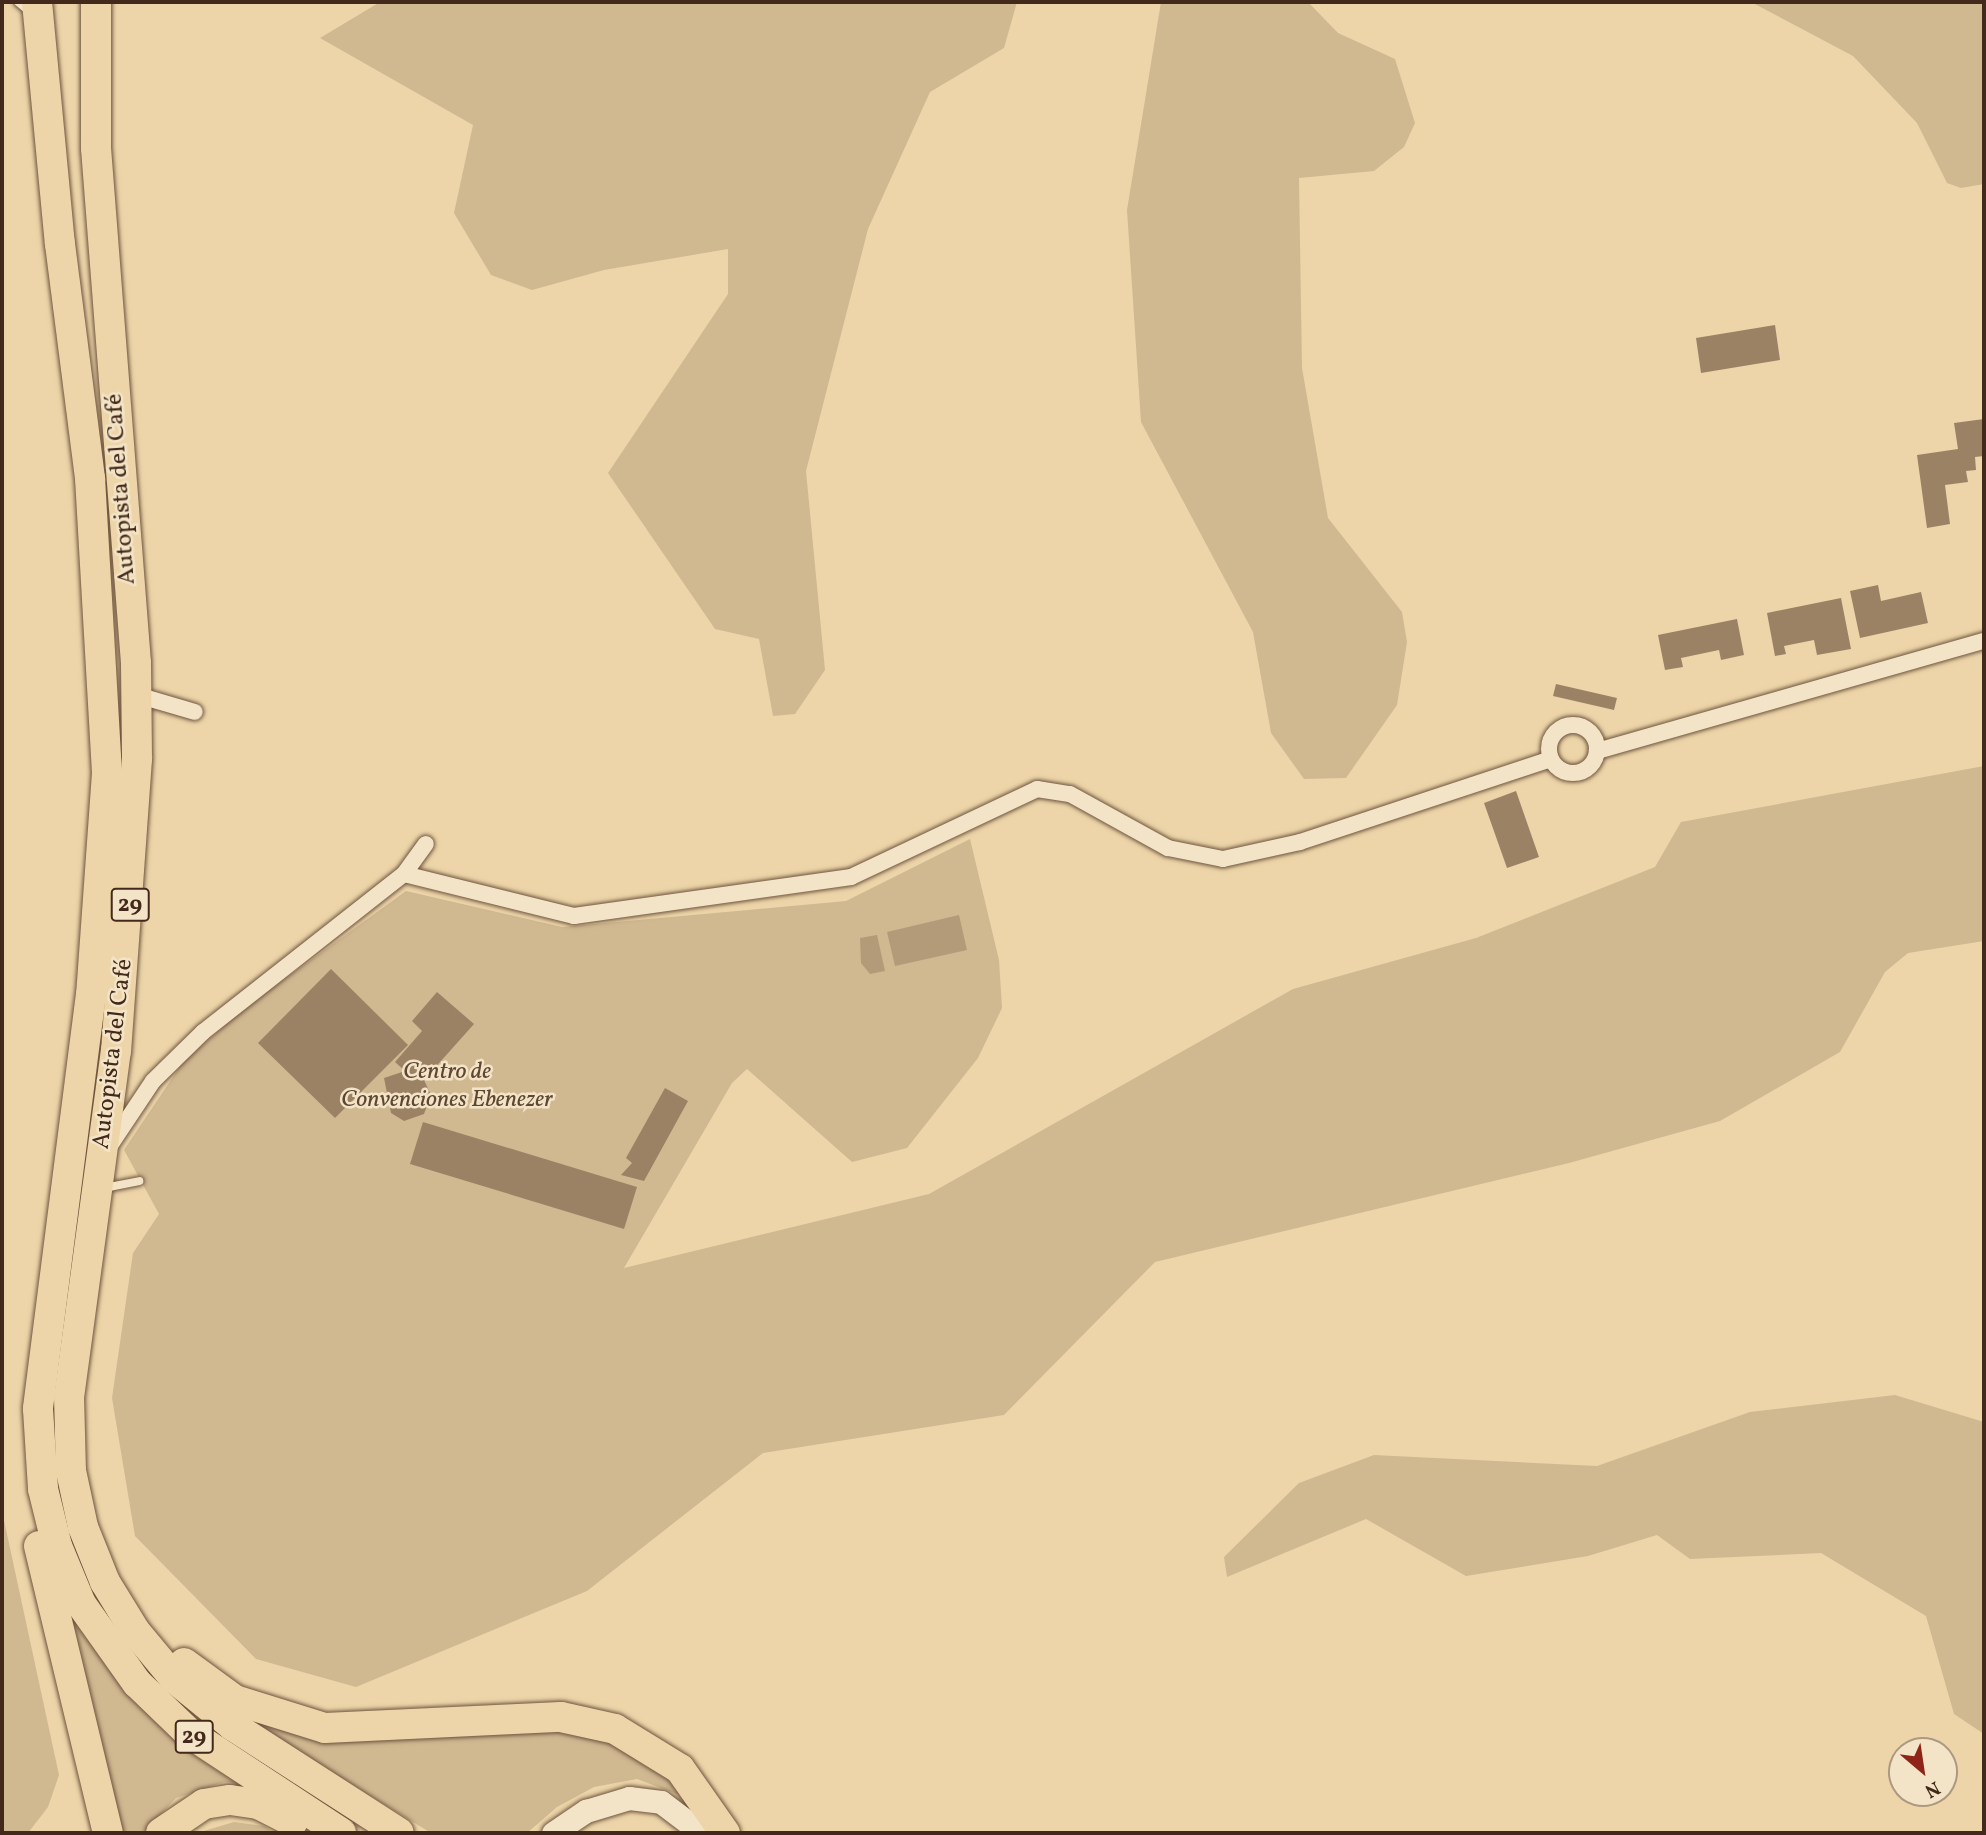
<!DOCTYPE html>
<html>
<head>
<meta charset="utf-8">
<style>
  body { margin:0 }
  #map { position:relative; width:1986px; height:1835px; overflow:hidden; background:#edd5a9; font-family:Vollkorn,serif }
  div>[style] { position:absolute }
  .green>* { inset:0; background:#d0b891 }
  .water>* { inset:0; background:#b39b79 }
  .building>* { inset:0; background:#9b8265 }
  .roads { filter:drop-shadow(0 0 2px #6e543e) drop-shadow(0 0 2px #6e543e) }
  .lane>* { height:8px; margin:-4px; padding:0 4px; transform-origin:4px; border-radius:4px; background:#f3e4c7 }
  .street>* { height:16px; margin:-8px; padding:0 8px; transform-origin:8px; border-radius:8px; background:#f3e4c7 }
  .street>.ring { margin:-8px; padding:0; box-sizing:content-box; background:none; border:16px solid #f3e4c7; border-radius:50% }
  .secondary>* { height:23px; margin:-11.5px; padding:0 11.5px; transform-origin:11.5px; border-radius:11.5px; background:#f3e4c7 }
  .highway>* { height:30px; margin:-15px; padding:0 15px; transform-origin:15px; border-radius:15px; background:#edd5a9 }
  span { translate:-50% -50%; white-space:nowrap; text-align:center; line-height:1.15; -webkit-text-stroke:5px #f3e4c7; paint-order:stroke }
  .shield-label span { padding:2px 5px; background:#f3e4c7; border:2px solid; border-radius:5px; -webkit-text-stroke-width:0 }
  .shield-label { font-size:23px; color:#43291b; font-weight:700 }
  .street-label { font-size:24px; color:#43291b }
  .park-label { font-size:24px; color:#5f4633; font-style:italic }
  .frame { position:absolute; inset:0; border:4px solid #43291b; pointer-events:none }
  .north { position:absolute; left:1888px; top:1737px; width:70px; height:70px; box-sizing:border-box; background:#f3e4c7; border:2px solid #ad9982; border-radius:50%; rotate:151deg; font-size:19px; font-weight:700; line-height:28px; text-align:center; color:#43291b }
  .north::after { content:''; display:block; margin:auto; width:24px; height:32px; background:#8f2418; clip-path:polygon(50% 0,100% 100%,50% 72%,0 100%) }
</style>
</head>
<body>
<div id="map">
  <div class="green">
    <i style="clip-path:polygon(380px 2px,1017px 2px,1004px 48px,930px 92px,868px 229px,806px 471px,825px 670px,795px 714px,773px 716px,759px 639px,715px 629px,608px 473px,728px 294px,728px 249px,604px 270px,532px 290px,491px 275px,454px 213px,473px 125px,320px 38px)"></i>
    <i style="clip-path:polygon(1161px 2px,1308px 2px,1338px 33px,1395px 59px,1415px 123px,1404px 147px,1374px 171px,1299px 178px,1302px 368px,1328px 518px,1402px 612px,1407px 642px,1397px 705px,1346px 778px,1304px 779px,1271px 733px,1253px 632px,1141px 422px,1127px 210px)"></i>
    <i style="clip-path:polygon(1751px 2px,1984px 2px,1984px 184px,1961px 188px,1947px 183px,1917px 123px,1853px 56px)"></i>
    <i style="clip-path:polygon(1984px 766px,1984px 941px,1908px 953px,1885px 972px,1840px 1052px,1720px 1121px,1569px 1163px,1155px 1262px,1004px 1415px,763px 1453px,587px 1591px,356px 1687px,256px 1659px,135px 1536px,112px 1398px,133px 1253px,159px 1214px,124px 1150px,183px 1062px,245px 1008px,406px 891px,562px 927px,846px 901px,970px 839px,999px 960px,1002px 1008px,978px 1058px,907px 1148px,852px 1162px,747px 1069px,732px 1083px,624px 1268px,929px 1194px,1293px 989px,1476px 938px,1655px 867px,1681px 822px)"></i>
    <i style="clip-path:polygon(1895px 1395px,1984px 1422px,1984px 1734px,1954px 1714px,1926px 1616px,1821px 1553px,1690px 1559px,1657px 1535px,1588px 1556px,1466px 1576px,1366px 1519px,1227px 1577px,1224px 1557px,1299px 1483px,1374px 1455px,1597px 1466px,1750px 1412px)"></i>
    <i style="clip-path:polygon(2px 1511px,59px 1775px,48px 1807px,28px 1833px,2px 1833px)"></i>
    <i style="clip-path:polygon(69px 1611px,123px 1689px,173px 1739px,241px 1783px,224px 1782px,176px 1798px,143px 1833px,122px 1833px)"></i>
    <i style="clip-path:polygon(234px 1712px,577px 1727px,608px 1736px,673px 1776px,690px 1799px,637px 1779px,594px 1787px,557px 1807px,527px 1833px,431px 1833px)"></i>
    <i style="clip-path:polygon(234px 1822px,264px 1826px,274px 1833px,197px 1833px)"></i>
  </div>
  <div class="water">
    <i style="clip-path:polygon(959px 915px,967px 950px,895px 966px,887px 932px)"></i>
    <i style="clip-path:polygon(877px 935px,885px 971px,870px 974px,861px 963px,860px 938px)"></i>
  </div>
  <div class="building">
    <i style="clip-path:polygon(1775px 325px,1780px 360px,1701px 373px,1696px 338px)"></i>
    <i style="clip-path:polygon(1984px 419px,1984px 456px,1975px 457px,1976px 470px,1966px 471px,1968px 482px,1945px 485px,1950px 524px,1927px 528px,1917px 455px,1958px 449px,1954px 423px)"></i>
    <i style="clip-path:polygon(1878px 585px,1881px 601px,1921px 592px,1928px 623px,1860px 638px,1850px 591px)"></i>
    <i style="clip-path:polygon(1841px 598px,1851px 649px,1817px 655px,1814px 640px,1784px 646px,1786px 654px,1775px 656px,1767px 613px)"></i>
    <i style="clip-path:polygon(1737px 619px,1744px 655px,1721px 660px,1719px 650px,1681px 658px,1683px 667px,1665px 670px,1658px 635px)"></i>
    <i style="clip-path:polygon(1556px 684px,1617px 698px,1614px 710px,1553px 696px)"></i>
    <i style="clip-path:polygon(1516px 791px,1539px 857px,1507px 868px,1484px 803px)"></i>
    <i style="clip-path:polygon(331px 969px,408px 1045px,335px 1118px,258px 1043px)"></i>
    <i style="clip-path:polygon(437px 992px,474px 1024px,424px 1080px,431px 1095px,424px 1114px,404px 1121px,391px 1113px,384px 1078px,405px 1071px,395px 1062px,422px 1031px,412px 1021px)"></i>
    <i style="clip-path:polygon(665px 1088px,688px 1101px,644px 1181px,621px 1175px,632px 1163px,626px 1158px)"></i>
    <i style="clip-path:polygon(423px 1122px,637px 1187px,624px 1229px,410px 1164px)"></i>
  </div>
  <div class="roads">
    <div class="lane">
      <i style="left:18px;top:2px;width:16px;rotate:40deg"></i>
      <i style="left:104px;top:1188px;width:36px;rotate:-11deg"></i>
    </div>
    <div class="street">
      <i style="left:137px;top:695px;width:60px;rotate:16.3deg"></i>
      <i class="ring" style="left:1549px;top:725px;width:32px;height:32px"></i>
      <i style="left:1597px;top:751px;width:402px;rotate:-15.9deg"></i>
      <i style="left:404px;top:874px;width:175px;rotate:13.9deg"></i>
      <i style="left:574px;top:916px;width:280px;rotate:-8deg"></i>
      <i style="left:851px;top:877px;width:206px;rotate:-25.3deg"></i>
      <i style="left:1037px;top:789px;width:33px;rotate:9deg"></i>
      <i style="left:1070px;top:794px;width:112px;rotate:28.9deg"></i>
      <i style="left:1168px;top:848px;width:56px;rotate:11.3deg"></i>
      <i style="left:1223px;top:859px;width:79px;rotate:-12.4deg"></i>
      <i style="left:1300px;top:842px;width:264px;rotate:-18.3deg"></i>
      <i style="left:109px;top:1147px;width:79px;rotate:-56.3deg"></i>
      <i style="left:153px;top:1081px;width:70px;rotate:-44.4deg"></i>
      <i style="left:203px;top:1032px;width:256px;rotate:-38.2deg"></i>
      <i style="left:404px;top:874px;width:37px;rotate:-54deg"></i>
    </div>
    <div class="secondary">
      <i style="left:553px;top:1833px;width:40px;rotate:-34deg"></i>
      <i style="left:586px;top:1811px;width:45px;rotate:-16.8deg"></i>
      <i style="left:629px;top:1798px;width:32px;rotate:7deg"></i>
      <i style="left:661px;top:1802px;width:51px;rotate:37.1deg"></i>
    </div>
    <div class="highway">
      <i style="left:37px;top:2px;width:243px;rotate:84.6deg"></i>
      <i style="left:60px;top:244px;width:236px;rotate:82.7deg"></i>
      <i style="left:90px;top:478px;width:295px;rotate:86.7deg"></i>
      <i style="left:107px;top:773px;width:222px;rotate:94.1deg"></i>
      <i style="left:91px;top:994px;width:418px;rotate:97.3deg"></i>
      <i style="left:38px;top:1409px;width:80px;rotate:86.4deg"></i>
      <i style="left:43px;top:1489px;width:59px;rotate:76.2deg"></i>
      <i style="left:57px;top:1546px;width:63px;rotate:67.5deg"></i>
      <i style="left:81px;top:1604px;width:97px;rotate:54.7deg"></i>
      <i style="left:137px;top:1683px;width:72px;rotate:43.9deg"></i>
      <i style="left:189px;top:1733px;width:182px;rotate:33.3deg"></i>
      <i style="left:96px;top:2px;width:146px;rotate:90deg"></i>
      <i style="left:96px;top:148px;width:517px;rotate:85.56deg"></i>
      <i style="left:136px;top:663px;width:96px;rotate:89.4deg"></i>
      <i style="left:137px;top:759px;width:292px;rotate:94.1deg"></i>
      <i style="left:116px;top:1050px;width:349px;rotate:97.7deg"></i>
      <i style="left:69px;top:1396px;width:75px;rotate:88.5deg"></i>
      <i style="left:71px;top:1471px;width:57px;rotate:77.9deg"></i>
      <i style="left:83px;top:1527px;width:59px;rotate:68.2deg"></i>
      <i style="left:105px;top:1582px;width:57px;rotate:58.5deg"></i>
      <i style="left:135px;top:1631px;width:61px;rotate:50.3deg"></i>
      <i style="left:174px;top:1678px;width:76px;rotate:39.1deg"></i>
      <i style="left:233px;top:1726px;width:197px;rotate:32.8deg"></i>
      <i style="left:39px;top:1546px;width:295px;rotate:76.5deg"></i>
      <i style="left:184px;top:1663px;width:63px;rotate:36deg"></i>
      <i style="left:235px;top:1700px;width:94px;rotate:17.3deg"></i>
      <i style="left:325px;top:1728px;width:236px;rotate:-2.7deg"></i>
      <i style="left:561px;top:1717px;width:55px;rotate:12.5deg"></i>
      <i style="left:615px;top:1729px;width:76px;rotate:31.6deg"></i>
      <i style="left:680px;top:1769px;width:78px;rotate:54.9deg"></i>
      <i style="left:161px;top:1833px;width:52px;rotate:-34deg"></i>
      <i style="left:204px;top:1804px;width:26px;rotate:-9deg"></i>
      <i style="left:230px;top:1800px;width:28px;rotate:8deg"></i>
      <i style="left:258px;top:1804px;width:39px;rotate:27deg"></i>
    </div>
  </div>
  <div class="shield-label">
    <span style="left:130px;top:905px">29</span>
    <span style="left:194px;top:1737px">29</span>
  </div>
  <div class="street-label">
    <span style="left:122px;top:489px;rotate:-94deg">Autopista del Café</span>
    <span style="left:114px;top:1054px;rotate:-83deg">Autopista del Café</span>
  </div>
  <div class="park-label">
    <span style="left:447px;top:1087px">Centro de<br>Convenciones Ebenezer</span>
  </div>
  <div class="frame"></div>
  <div class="north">N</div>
</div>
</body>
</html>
